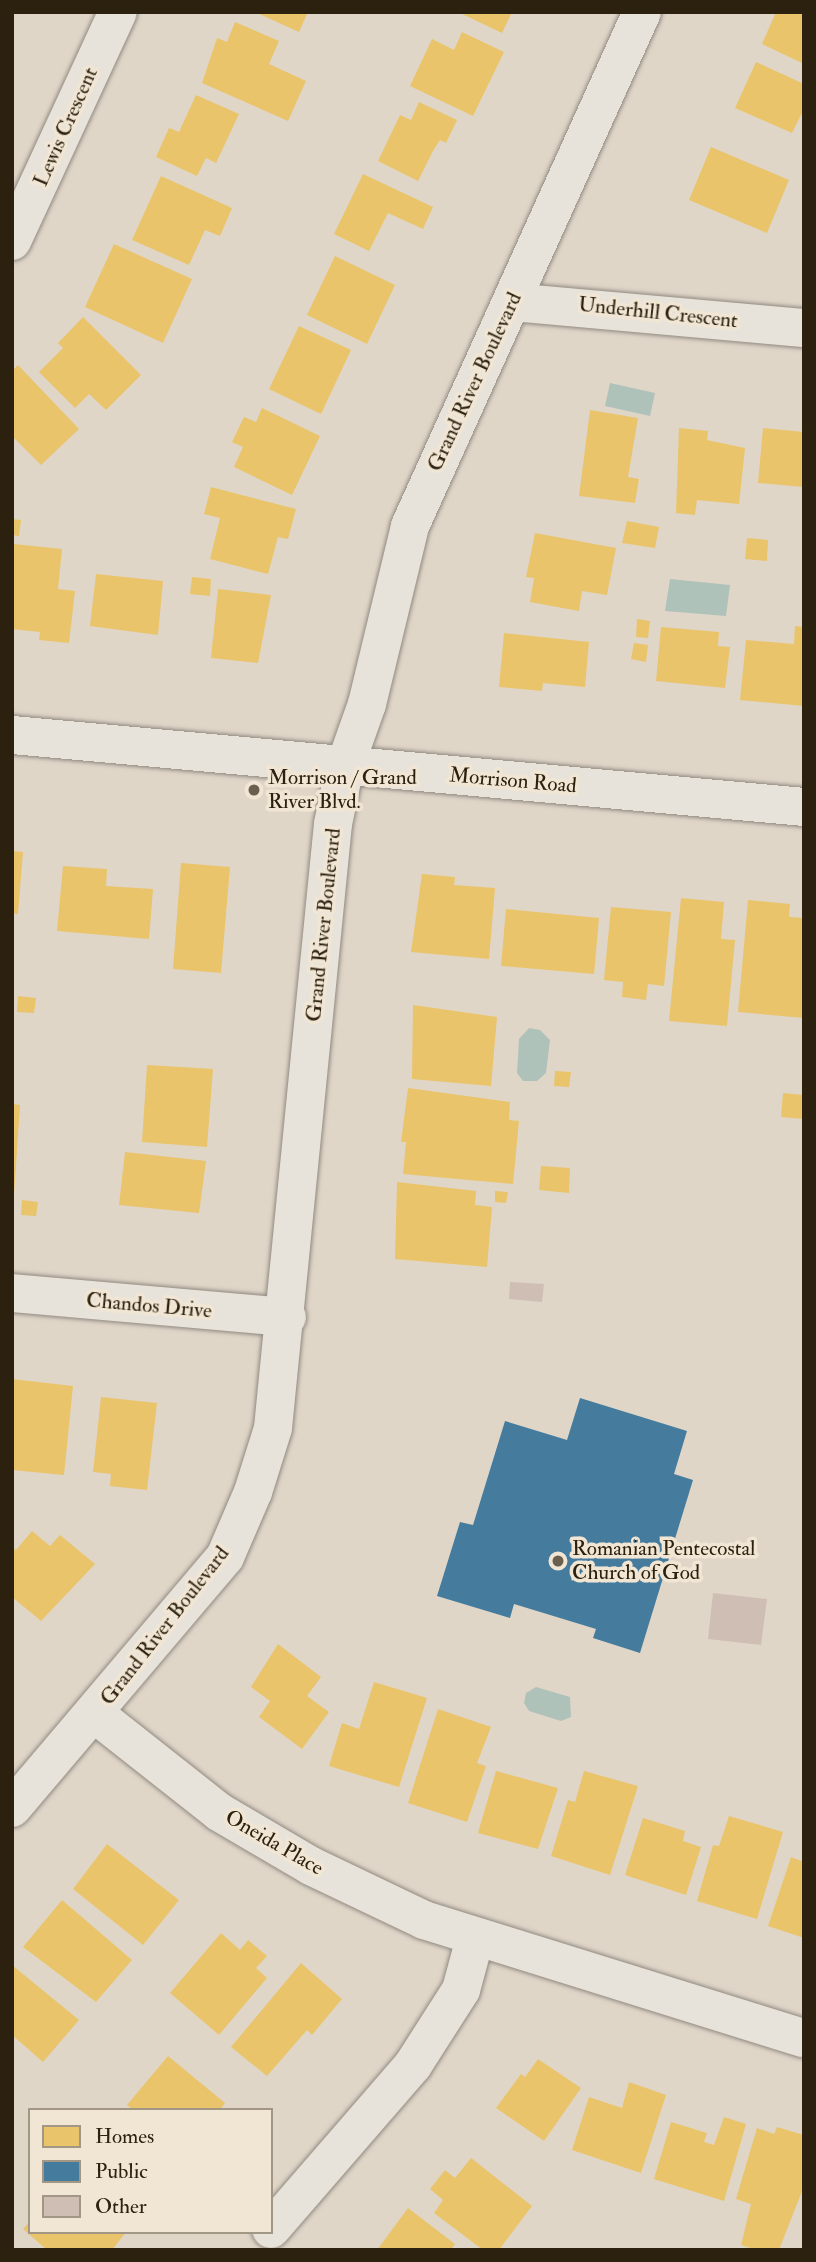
<!DOCTYPE html>
<html>
<head>
<meta charset="utf-8">
<style>
  body { margin:0 }
  #map { position:relative; width:816px; height:2262px; overflow:hidden; background:#e0d6c8; font-family:"IM FELL Double Pica",serif }
  div>[style] { position:absolute }
  .water>* { inset:0; background:#aec2b9 }
  .homes>* { inset:0; background:#e9c46a }
  .public>* { inset:0; background:#457b9d }
  .building>* { inset:0; background:#cebeb4 }
  .roads { filter:drop-shadow(0 0 2px #918a80) drop-shadow(0 0 2px #918a80) }
  .street>* { height:38px; margin:-19px; padding:0 19px; transform-origin:19px; border-radius:19px; background:#e7e2da }
  .secondary>* { height:38px; margin:-19px; padding:0 19px; transform-origin:19px; border-radius:19px; background:#e7e2da }
  .dots>* { width:19px; height:19px; translate:-50% -50%; box-sizing:border-box; border:4px solid #f1e6d4; border-radius:50% }
  span { translate:-50% -50%; white-space:nowrap; text-align:center; line-height:1.15; -webkit-text-stroke:7px #f1e6d4; paint-order:stroke }
  .street-label { font-size:21px; color:#2c200e }
  .poi-label { font-size:21px; color:#2c200e }
  .left { translate:0 -50%; text-align:left }
  .frame { position:absolute; inset:0; border:14px solid #2c200e; pointer-events:none }
  .legend { position:absolute; left:28px; top:2108px; width:245px; height:126px; box-sizing:border-box; background:#f1e6d4; border:2px solid #a29785; margin:0; padding:9px 12px; list-style:none; font-size:21px; color:#2c200e }
  .legend li { display:flex; align-items:center; gap:14px; height:35px }
  .legend b { width:35px; border:2px solid #a29785 }
</style>
</head>
<body>
<div id="map">
  <div class="water">
    <i style="clip-path:polygon(610px 383px,655px 393px,650px 416px,605px 406px)"></i>
    <i style="clip-path:polygon(670px 579px,730px 585px,726px 616px,665px 611px)"></i>
    <i style="clip-path:polygon(529px 1028px,540px 1030px,550px 1040px,546px 1073px,537px 1081px,523px 1081px,517px 1073px,519px 1039px)"></i>
    <i style="clip-path:polygon(536px 1687px,570px 1697px,571px 1717px,561px 1721px,529px 1711px,524px 1703px,526px 1693px)"></i>
  </div>
  <div class="homes">
    <i style="clip-path:polygon(255px 12px,308px 12px,299px 32px)"></i>
    <i style="clip-path:polygon(458px 12px,512px 12px,502px 33px)"></i>
    <i style="clip-path:polygon(776px 12px,804px 12px,804px 64px,762px 44px)"></i>
    <i style="clip-path:polygon(235px 22px,279px 41px,269px 64px,306px 81px,288px 121px,202px 83px,217px 38px,227px 42px)"></i>
    <i style="clip-path:polygon(462px 32px,504px 52px,473px 116px,410px 86px,432px 39px,454px 50px)"></i>
    <i style="clip-path:polygon(756px 62px,804px 84px,804px 109px,792px 133px,735px 108px)"></i>
    <i style="clip-path:polygon(196px 95px,239px 114px,216px 163px,206px 158px,197px 176px,156px 157px,169px 128px,179px 132px)"></i>
    <i style="clip-path:polygon(419px 102px,457px 120px,446px 143px,440px 140px,433px 151px,418px 181px,378px 161px,400px 115px,411px 120px)"></i>
    <i style="clip-path:polygon(711px 147px,789px 180px,767px 233px,689px 200px)"></i>
    <i style="clip-path:polygon(363px 174px,433px 207px,423px 229px,388px 213px,369px 251px,334px 234px)"></i>
    <i style="clip-path:polygon(161px 176px,232px 208px,220px 236px,205px 230px,189px 265px,132px 240px)"></i>
    <i style="clip-path:polygon(114px 244px,192px 279px,163px 343px,85px 307px)"></i>
    <i style="clip-path:polygon(335px 256px,395px 285px,367px 344px,307px 315px)"></i>
    <i style="clip-path:polygon(83px 317px,141px 375px,106px 410px,89px 394px,75px 408px,39px 372px,63px 348px,58px 343px)"></i>
    <i style="clip-path:polygon(299px 326px,351px 350px,321px 414px,269px 389px)"></i>
    <i style="clip-path:polygon(18px 365px,79px 429px,41px 465px,12px 436px,12px 371px)"></i>
    <i style="clip-path:polygon(262px 408px,320px 436px,292px 495px,234px 467px,243px 447px,232px 442px,244px 417px,256px 422px)"></i>
    <i style="clip-path:polygon(590px 410px,638px 418px,628px 477px,639px 479px,635px 503px,579px 496px)"></i>
    <i style="clip-path:polygon(679px 428px,708px 431px,707px 440px,745px 448px,739px 504px,697px 500px,695px 515px,676px 513px)"></i>
    <i style="clip-path:polygon(763px 428px,804px 432px,804px 487px,758px 483px)"></i>
    <i style="clip-path:polygon(211px 487px,296px 509px,288px 539px,278px 537px,268px 574px,210px 559px,220px 518px,204px 514px)"></i>
    <i style="clip-path:polygon(12px 519px,21px 520px,19px 536px,12px 535px)"></i>
    <i style="clip-path:polygon(627px 521px,659px 527px,655px 548px,622px 543px)"></i>
    <i style="clip-path:polygon(535px 533px,616px 548px,607px 595px,582px 591px,579px 611px,530px 602px,534px 578px,526px 577px)"></i>
    <i style="clip-path:polygon(747px 538px,768px 540px,767px 561px,745px 559px)"></i>
    <i style="clip-path:polygon(14px 544px,62px 549px,58px 589px,75px 591px,69px 643px,39px 640px,40px 632px,12px 629px)"></i>
    <i style="clip-path:polygon(96px 574px,163px 581px,158px 635px,90px 626px)"></i>
    <i style="clip-path:polygon(192px 577px,211px 579px,210px 596px,190px 594px)"></i>
    <i style="clip-path:polygon(218px 589px,271px 595px,258px 663px,211px 658px)"></i>
    <i style="clip-path:polygon(637px 619px,650px 621px,648px 638px,636px 637px)"></i>
    <i style="clip-path:polygon(795px 626px,804px 627px,804px 706px,740px 700px,746px 640px,794px 644px)"></i>
    <i style="clip-path:polygon(661px 627px,719px 632px,718px 646px,730px 647px,725px 688px,656px 681px)"></i>
    <i style="clip-path:polygon(504px 633px,589px 642px,585px 687px,543px 683px,542px 691px,499px 687px)"></i>
    <i style="clip-path:polygon(634px 643px,648px 645px,646px 662px,631px 659px)"></i>
    <i style="clip-path:polygon(12px 851px,23px 852px,18px 914px,12px 913px)"></i>
    <i style="clip-path:polygon(181px 863px,230px 867px,221px 973px,173px 969px)"></i>
    <i style="clip-path:polygon(63px 866px,107px 869px,106px 886px,153px 889px,149px 939px,57px 931px)"></i>
    <i style="clip-path:polygon(422px 874px,455px 877px,454px 885px,495px 888px,489px 959px,411px 952px)"></i>
    <i style="clip-path:polygon(681px 898px,724px 902px,721px 939px,735px 940px,727px 1026px,669px 1021px)"></i>
    <i style="clip-path:polygon(748px 900px,790px 904px,789px 917px,804px 918px,804px 1018px,738px 1012px)"></i>
    <i style="clip-path:polygon(611px 907px,671px 912px,664px 986px,648px 984px,646px 1000px,622px 997px,623px 982px,604px 980px)"></i>
    <i style="clip-path:polygon(506px 909px,599px 918px,594px 974px,501px 966px)"></i>
    <i style="clip-path:polygon(18px 996px,36px 998px,34px 1013px,17px 1012px)"></i>
    <i style="clip-path:polygon(413px 1005px,497px 1017px,491px 1086px,412px 1079px)"></i>
    <i style="clip-path:polygon(147px 1065px,213px 1069px,207px 1147px,142px 1142px)"></i>
    <i style="clip-path:polygon(555px 1071px,571px 1072px,569px 1087px,554px 1086px)"></i>
    <i style="clip-path:polygon(408px 1088px,510px 1102px,509px 1120px,519px 1121px,513px 1184px,403px 1174px,406px 1142px,401px 1142px)"></i>
    <i style="clip-path:polygon(783px 1093px,804px 1095px,804px 1119px,781px 1117px)"></i>
    <i style="clip-path:polygon(12px 1104px,20px 1105px,14px 1195px,12px 1195px)"></i>
    <i style="clip-path:polygon(125px 1152px,206px 1161px,199px 1213px,119px 1205px)"></i>
    <i style="clip-path:polygon(541px 1166px,570px 1168px,569px 1193px,539px 1190px)"></i>
    <i style="clip-path:polygon(397px 1182px,476px 1191px,475px 1205px,492px 1207px,487px 1267px,395px 1259px)"></i>
    <i style="clip-path:polygon(495px 1191px,508px 1192px,506px 1203px,495px 1202px)"></i>
    <i style="clip-path:polygon(22px 1200px,38px 1202px,36px 1216px,21px 1215px)"></i>
    <i style="clip-path:polygon(12px 1379px,73px 1386px,64px 1475px,12px 1470px)"></i>
    <i style="clip-path:polygon(101px 1397px,157px 1403px,147px 1490px,110px 1486px,111px 1474px,93px 1472px)"></i>
    <i style="clip-path:polygon(32px 1531px,50px 1546px,60px 1535px,95px 1564px,41px 1621px,12px 1597px,12px 1548px,16px 1550px)"></i>
    <i style="clip-path:polygon(278px 1644px,321px 1677px,307px 1696px,329px 1712px,302px 1749px,259px 1717px,270px 1701px,251px 1687px)"></i>
    <i style="clip-path:polygon(374px 1682px,427px 1698px,399px 1787px,329px 1766px,342px 1723px,359px 1729px)"></i>
    <i style="clip-path:polygon(438px 1709px,491px 1727px,477px 1763px,486px 1766px,467px 1822px,408px 1803px)"></i>
    <i style="clip-path:polygon(496px 1771px,558px 1788px,538px 1849px,478px 1833px)"></i>
    <i style="clip-path:polygon(584px 1771px,638px 1786px,610px 1875px,551px 1856px,568px 1800px,575px 1802px)"></i>
    <i style="clip-path:polygon(729px 1816px,783px 1832px,757px 1919px,697px 1901px,713px 1845px,719px 1846px)"></i>
    <i style="clip-path:polygon(643px 1818px,685px 1831px,683px 1841px,701px 1847px,686px 1895px,625px 1875px)"></i>
    <i style="clip-path:polygon(107px 1844px,179px 1900px,143px 1945px,73px 1889px)"></i>
    <i style="clip-path:polygon(791px 1857px,804px 1862px,804px 1938px,768px 1926px)"></i>
    <i style="clip-path:polygon(62px 1900px,132px 1960px,96px 2002px,23px 1947px)"></i>
    <i style="clip-path:polygon(221px 1933px,240px 1950px,248px 1940px,267px 1956px,256px 1968px,267px 1978px,219px 2035px,170px 1993px)"></i>
    <i style="clip-path:polygon(301px 1963px,342px 1999px,312px 2035px,307px 2030px,267px 2076px,231px 2047px)"></i>
    <i style="clip-path:polygon(12px 1965px,79px 2020px,43px 2062px,12px 2035px)"></i>
    <i style="clip-path:polygon(168px 2056px,225px 2103px,220px 2110px,133px 2110px,127px 2105px)"></i>
    <i style="clip-path:polygon(538px 2059px,581px 2088px,544px 2141px,496px 2108px,521px 2074px,525px 2077px)"></i>
    <i style="clip-path:polygon(629px 2082px,666px 2095px,641px 2173px,572px 2150px,589px 2097px,622px 2108px)"></i>
    <i style="clip-path:polygon(724px 2117px,746px 2124px,724px 2201px,654px 2179px,671px 2122px,707px 2133px,704px 2142px,714px 2145px)"></i>
    <i style="clip-path:polygon(777px 2127px,804px 2135px,804px 2186px,779px 2250px,756px 2250px,741px 2245px,751px 2204px,736px 2199px,757px 2128px,774px 2134px)"></i>
    <i style="clip-path:polygon(471px 2158px,532px 2206px,499px 2250px,483px 2250px,434px 2213px,443px 2200px,430px 2189px,445px 2170px,455px 2178px)"></i>
    <i style="clip-path:polygon(408px 2208px,455px 2244px,451px 2250px,377px 2250px)"></i>
    <i style="clip-path:polygon(30px 2221px,30px 2232px,126px 2232px,112px 2250px,47px 2250px,23px 2229px)"></i>
  </div>
  <div class="public">
    <i style="clip-path:polygon(580px 1398px,687px 1431px,674px 1474px,693px 1480px,640px 1653px,593px 1638px,596px 1629px,514px 1604px,510px 1618px,437px 1596px,460px 1522px,473px 1525px,505px 1421px,567px 1440px)"></i>
  </div>
  <div class="building">
    <i style="clip-path:polygon(510px 1282px,544px 1284px,542px 1302px,509px 1299px)"></i>
    <i style="clip-path:polygon(713px 1593px,767px 1599px,761px 1645px,708px 1639px)"></i>
  </div>
  <div class="roads">
    <div class="street">
      <i style="left:12px;top:241px;width:252px;rotate:-65.2deg"></i>
      <i style="left:512px;top:302px;width:293px;rotate:5.1deg"></i>
      <i style="left:12px;top:1293px;width:276px;rotate:5deg"></i>
      <i style="left:95px;top:1714px;width:158px;rotate:38.3deg"></i>
      <i style="left:219px;top:1812px;width:107px;rotate:30.4deg"></i>
      <i style="left:311px;top:1866px;width:125px;rotate:25.5deg"></i>
      <i style="left:424px;top:1920px;width:398px;rotate:17.3deg"></i>
      <i style="left:12px;top:1808px;width:329px;rotate:-49.7deg"></i>
      <i style="left:225px;top:1557px;width:71px;rotate:-66.7deg"></i>
      <i style="left:253px;top:1492px;width:67px;rotate:-72.6deg"></i>
      <i style="left:273px;top:1428px;width:607px;rotate:-84.33deg"></i>
      <i style="left:333px;top:824px;width:59px;rotate:-78.3deg"></i>
      <i style="left:345px;top:766px;width:66px;rotate:-70.5deg"></i>
      <i style="left:367px;top:704px;width:183px;rotate:-76.4deg"></i>
      <i style="left:410px;top:526px;width:564px;rotate:-65.71deg"></i>
      <i style="left:271px;top:2229px;width:217px;rotate:-49.1deg"></i>
      <i style="left:413px;top:2065px;width:89px;rotate:-57.4deg"></i>
      <i style="left:461px;top:1990px;width:54px;rotate:-74.9deg"></i>
    </div>
    <div class="secondary">
      <i style="left:12px;top:735px;width:795px;rotate:5.19deg"></i>
    </div>
  </div>
  <div class="dots">
    <i style="left:254px;top:790px;background:#6b604f"></i>
    <i style="left:558px;top:1561px;background:#6b604f"></i>
  </div>
  <div class="street-label">
    <span style="left:66px;top:127px;rotate:-66deg">Lewis Crescent</span>
    <span style="left:658px;top:313px;rotate:6deg">Underhill Crescent</span>
    <span style="left:475px;top:382px;rotate:-65deg">Grand River Boulevard</span>
    <span style="left:513px;top:781px;rotate:5deg">Morrison Road</span>
    <span style="left:324px;top:925px;rotate:-84deg">Grand River Boulevard</span>
    <span style="left:149px;top:1306px;rotate:5deg">Chandos Drive</span>
    <span style="left:165px;top:1626px;rotate:-52deg">Grand River Boulevard</span>
    <span style="left:274px;top:1843px;rotate:30deg">Oneida Place</span>
  </div>
  <div class="poi-label">
    <span class="left" style="left:268px;top:790px">Morrison / Grand<br>River Blvd.</span>
    <span class="left" style="left:572px;top:1561px">Romanian Pentecostal<br>Church of God</span>
  </div>
  <div class="frame"></div>
  <ul class="legend">
  <li><b style="height:19px;background:#e9c46a"></b>Homes</li>
  <li><b style="height:19px;background:#457b9d"></b>Public</li>
  <li><b style="height:19px;background:#cebeb4"></b>Other</li>
  </ul>
</div>
</body>
</html>
